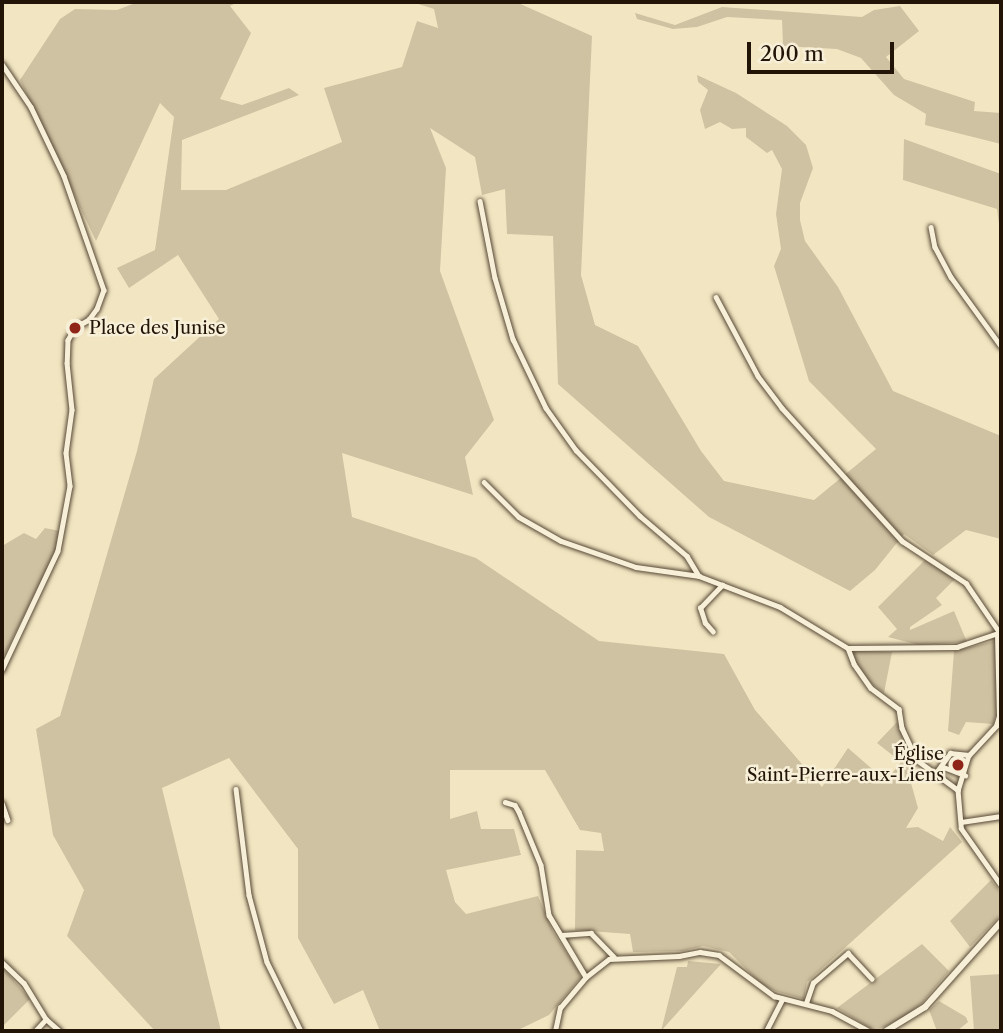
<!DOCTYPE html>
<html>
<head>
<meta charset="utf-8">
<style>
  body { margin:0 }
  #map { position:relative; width:1003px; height:1033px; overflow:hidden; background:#f2e6c2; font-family:"Libre Caslon Text",serif }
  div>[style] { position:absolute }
  .green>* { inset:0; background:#cfc2a2 }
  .roads { filter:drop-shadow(0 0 2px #564836) drop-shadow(0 0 2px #564836) }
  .minor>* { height:4.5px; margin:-2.25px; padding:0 2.25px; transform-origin:2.25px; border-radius:2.25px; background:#f7efd7 }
  .tertiary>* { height:6px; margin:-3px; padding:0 3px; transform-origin:3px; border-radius:3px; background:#f7efd7 }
  .dots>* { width:19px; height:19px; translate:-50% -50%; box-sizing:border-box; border:4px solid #f7efd7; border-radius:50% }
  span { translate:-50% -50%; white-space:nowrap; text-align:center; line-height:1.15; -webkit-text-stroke:5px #f7efd7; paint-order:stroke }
  .poi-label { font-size:18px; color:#221407 }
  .left { translate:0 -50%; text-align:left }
  .right { translate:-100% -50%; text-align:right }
  .frame { position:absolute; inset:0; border:4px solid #221407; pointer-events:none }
  .scale { position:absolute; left:747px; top:42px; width:147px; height:32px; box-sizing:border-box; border:4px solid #221407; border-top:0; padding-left:9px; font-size:21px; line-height:24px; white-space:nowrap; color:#221407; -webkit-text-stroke:5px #f7efd7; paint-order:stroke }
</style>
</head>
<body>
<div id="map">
  <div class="green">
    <i style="clip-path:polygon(138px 2px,238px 2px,230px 6px,251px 33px,220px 99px,242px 105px,289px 88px,299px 95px,182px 140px,181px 190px,226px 190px,342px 142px,324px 88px,402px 67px,417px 21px,438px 28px,434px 9px,412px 2px,516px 2px,592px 36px,581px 275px,595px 325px,638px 346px,701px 451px,724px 481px,814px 500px,876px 449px,809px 381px,774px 266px,781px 249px,776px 214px,782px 169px,772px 150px,767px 153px,746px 137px,746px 128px,732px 129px,720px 122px,705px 129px,700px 110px,708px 90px,698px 82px,697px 75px,736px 93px,787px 126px,806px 145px,813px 168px,800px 203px,800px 220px,805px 241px,838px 287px,893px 391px,1001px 436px,1001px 539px,966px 530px,933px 555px,904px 534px,875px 570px,850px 591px,709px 517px,558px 384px,553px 236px,507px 234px,505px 189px,482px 195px,475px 157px,430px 128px,446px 168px,440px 271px,494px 420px,465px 457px,473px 495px,342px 453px,352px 517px,476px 558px,599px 641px,724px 654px,755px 710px,822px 787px,848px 748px,886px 781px,901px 762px,877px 743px,897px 722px,917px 764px,911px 783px,918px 808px,906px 828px,918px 827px,943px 841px,950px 827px,962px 842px,807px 982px,804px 999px,775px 991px,760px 983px,729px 952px,703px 946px,683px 951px,633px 952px,630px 934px,575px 930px,576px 850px,604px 851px,601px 833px,580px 830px,545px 770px,450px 770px,450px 819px,477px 811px,481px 829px,514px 829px,521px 855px,446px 870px,455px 902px,466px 914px,538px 896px,553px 932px,579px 972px,580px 978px,549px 1015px,516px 1031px,380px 1031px,363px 990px,334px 1004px,298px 938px,298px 849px,229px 758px,162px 788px,221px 1031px,155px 1031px,67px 936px,84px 890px,53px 835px,36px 729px,60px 716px,137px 451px,154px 379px,219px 319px,178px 255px,129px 288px,117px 268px,155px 250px,174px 117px,160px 103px,96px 241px,20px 80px,60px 19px,75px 9px,117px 10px)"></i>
    <i style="clip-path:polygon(900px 6px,919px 31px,886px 57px,904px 79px,975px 102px,974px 111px,1001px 113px,1001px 144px,925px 125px,926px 114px,894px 95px,861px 58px,837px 49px,783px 46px,782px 20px,727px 17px,697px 27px,673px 29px,637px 19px,635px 13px,675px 25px,722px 7px,862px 17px,874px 10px)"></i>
    <i style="clip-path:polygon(904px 139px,1001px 174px,1001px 239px,997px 209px,903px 180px)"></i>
    <i style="clip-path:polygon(45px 528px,60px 531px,56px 551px,2px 660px,2px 546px,24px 533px,36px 539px)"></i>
    <i style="clip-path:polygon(925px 560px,955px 579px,936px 598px,942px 605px,910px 627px,910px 630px,954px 611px,967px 642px,919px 645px,888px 637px,897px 629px,878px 607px)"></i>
    <i style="clip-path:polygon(995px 641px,996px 714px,993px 724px,966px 722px,959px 735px,948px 731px,954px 651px)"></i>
    <i style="clip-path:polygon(857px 651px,892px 652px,884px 693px,871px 683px,855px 661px,853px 653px)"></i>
    <i style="clip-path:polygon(991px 880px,1001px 893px,1001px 915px,970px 947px,950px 921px)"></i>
    <i style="clip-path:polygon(922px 944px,949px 971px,922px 1003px,904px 1017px,875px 1031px,837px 1008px)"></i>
    <i style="clip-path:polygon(688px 961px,721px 964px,661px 1031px,677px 967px,687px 967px)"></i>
    <i style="clip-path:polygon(2px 967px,30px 999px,2px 1027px)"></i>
    <i style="clip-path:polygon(1001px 974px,1001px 1031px,974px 1031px,970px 976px)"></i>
    <i style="clip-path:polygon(939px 1001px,966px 1017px,968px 1022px,957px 1031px,937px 1031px,929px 1010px)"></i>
  </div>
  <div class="roads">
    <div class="minor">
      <i style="left:2px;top:64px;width:52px;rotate:56deg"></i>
      <i style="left:31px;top:107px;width:76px;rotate:64.4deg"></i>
      <i style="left:64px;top:176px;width:121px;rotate:70.7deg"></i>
      <i style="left:104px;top:290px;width:20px;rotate:110deg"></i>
      <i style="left:97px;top:309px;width:14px;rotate:126deg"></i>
      <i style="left:89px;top:320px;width:16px;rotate:150deg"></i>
      <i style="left:75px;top:328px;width:14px;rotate:120deg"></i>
      <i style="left:68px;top:340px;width:23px;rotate:92deg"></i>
      <i style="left:67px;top:363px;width:47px;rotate:83.9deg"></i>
      <i style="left:72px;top:410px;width:43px;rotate:97.9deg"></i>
      <i style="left:66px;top:453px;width:33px;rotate:83deg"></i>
      <i style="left:70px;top:486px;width:66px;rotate:100.5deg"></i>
      <i style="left:58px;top:551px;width:132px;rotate:115.2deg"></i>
      <i style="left:480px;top:201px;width:78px;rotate:79deg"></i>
      <i style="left:495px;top:278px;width:64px;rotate:73.6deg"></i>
      <i style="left:513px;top:339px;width:76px;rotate:64.4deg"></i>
      <i style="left:546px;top:408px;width:52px;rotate:54.5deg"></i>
      <i style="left:576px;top:450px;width:92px;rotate:45.9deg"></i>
      <i style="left:640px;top:516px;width:62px;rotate:40.4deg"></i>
      <i style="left:687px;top:556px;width:23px;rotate:59deg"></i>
      <i style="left:931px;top:227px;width:20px;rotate:79deg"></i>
      <i style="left:935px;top:247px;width:34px;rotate:62deg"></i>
      <i style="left:951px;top:277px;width:85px;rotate:54.1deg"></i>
      <i style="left:716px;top:297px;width:89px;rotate:62deg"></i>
      <i style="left:758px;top:376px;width:40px;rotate:53deg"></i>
      <i style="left:782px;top:408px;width:179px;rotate:47.9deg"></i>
      <i style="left:902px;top:541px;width:77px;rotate:33.3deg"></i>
      <i style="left:966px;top:583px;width:60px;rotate:55.8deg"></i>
      <i style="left:484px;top:482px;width:49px;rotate:45deg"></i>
      <i style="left:519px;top:517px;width:48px;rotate:29.7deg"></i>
      <i style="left:561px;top:541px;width:79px;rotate:19.1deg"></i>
      <i style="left:636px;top:567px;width:64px;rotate:8.1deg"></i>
      <i style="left:699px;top:576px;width:87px;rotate:20.9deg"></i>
      <i style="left:780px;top:607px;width:79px;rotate:31.1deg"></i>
      <i style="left:848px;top:648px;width:109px;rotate:-0.5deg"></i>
      <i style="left:957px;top:647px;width:46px;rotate:-18.8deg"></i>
      <i style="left:713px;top:632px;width:12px;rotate:-132deg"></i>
      <i style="left:705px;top:623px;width:16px;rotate:-108deg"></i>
      <i style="left:700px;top:608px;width:32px;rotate:-46deg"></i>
      <i style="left:848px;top:648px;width:17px;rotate:69deg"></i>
      <i style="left:854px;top:664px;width:29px;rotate:55deg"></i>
      <i style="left:871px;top:688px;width:35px;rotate:37deg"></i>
      <i style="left:899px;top:709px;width:19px;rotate:81deg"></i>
      <i style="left:902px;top:728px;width:35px;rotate:65deg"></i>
      <i style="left:917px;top:760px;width:51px;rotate:36.2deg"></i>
      <i style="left:958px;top:790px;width:38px;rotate:85deg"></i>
      <i style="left:961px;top:828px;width:70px;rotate:54.9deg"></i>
      <i style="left:969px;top:755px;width:40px;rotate:-47deg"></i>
      <i style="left:996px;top:726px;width:10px;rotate:-73deg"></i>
      <i style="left:999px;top:716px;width:82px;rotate:-91.4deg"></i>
      <i style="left:941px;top:766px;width:26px;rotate:21deg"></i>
      <i style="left:935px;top:774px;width:26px;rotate:-54deg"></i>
      <i style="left:950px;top:753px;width:19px;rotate:6deg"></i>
      <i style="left:969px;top:755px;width:37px;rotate:107deg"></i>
      <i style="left:236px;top:789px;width:107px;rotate:83deg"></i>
      <i style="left:249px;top:895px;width:69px;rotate:75deg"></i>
      <i style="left:267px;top:962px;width:77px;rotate:63.8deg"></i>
      <i style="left:505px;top:802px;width:10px;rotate:17deg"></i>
      <i style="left:515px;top:805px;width:8px;rotate:60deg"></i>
      <i style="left:519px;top:812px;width:57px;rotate:67.5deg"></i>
      <i style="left:541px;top:865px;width:51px;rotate:80.9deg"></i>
      <i style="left:549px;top:915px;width:72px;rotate:59.2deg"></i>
      <i style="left:2px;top:803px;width:18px;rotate:71deg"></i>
      <i style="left:961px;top:822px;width:40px;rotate:-8.5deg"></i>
      <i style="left:561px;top:935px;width:30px;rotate:-4deg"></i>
      <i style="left:591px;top:933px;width:33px;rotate:46deg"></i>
      <i style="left:2px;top:962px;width:30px;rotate:44deg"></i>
      <i style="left:24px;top:983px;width:42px;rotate:58.6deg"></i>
      <i style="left:46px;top:1019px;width:18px;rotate:41deg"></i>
      <i style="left:806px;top:1003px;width:21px;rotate:-71deg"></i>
      <i style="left:813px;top:983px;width:46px;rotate:-40.6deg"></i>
      <i style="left:848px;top:953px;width:35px;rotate:47deg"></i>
      <i style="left:35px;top:1031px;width:16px;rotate:-47deg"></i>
      <i style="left:555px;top:1031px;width:24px;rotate:-78deg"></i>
      <i style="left:560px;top:1008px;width:40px;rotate:-50deg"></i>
      <i style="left:586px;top:977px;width:29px;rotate:-38deg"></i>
      <i style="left:609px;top:959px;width:70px;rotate:-2.5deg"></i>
      <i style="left:679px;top:956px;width:21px;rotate:-11deg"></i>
      <i style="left:700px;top:952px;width:19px;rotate:9deg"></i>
      <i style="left:719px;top:955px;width:69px;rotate:36.7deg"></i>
      <i style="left:774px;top:996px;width:60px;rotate:14.5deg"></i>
      <i style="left:832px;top:1011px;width:42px;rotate:28.4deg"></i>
      <i style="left:766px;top:1031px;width:36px;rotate:-63deg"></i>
    </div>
    <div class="tertiary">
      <i style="left:886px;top:1031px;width:46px;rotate:-31.6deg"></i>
      <i style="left:925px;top:1007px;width:114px;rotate:-48.2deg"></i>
    </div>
  </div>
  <div class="dots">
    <i style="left:75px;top:328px;background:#8f2418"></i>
    <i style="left:958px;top:765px;background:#8f2418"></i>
  </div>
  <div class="poi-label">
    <span class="left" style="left:89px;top:328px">Place des Junise</span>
    <span class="right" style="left:944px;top:765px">Église<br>Saint-Pierre-aux-Liens</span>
  </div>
  <div class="frame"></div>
  <div class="scale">200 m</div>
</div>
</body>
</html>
